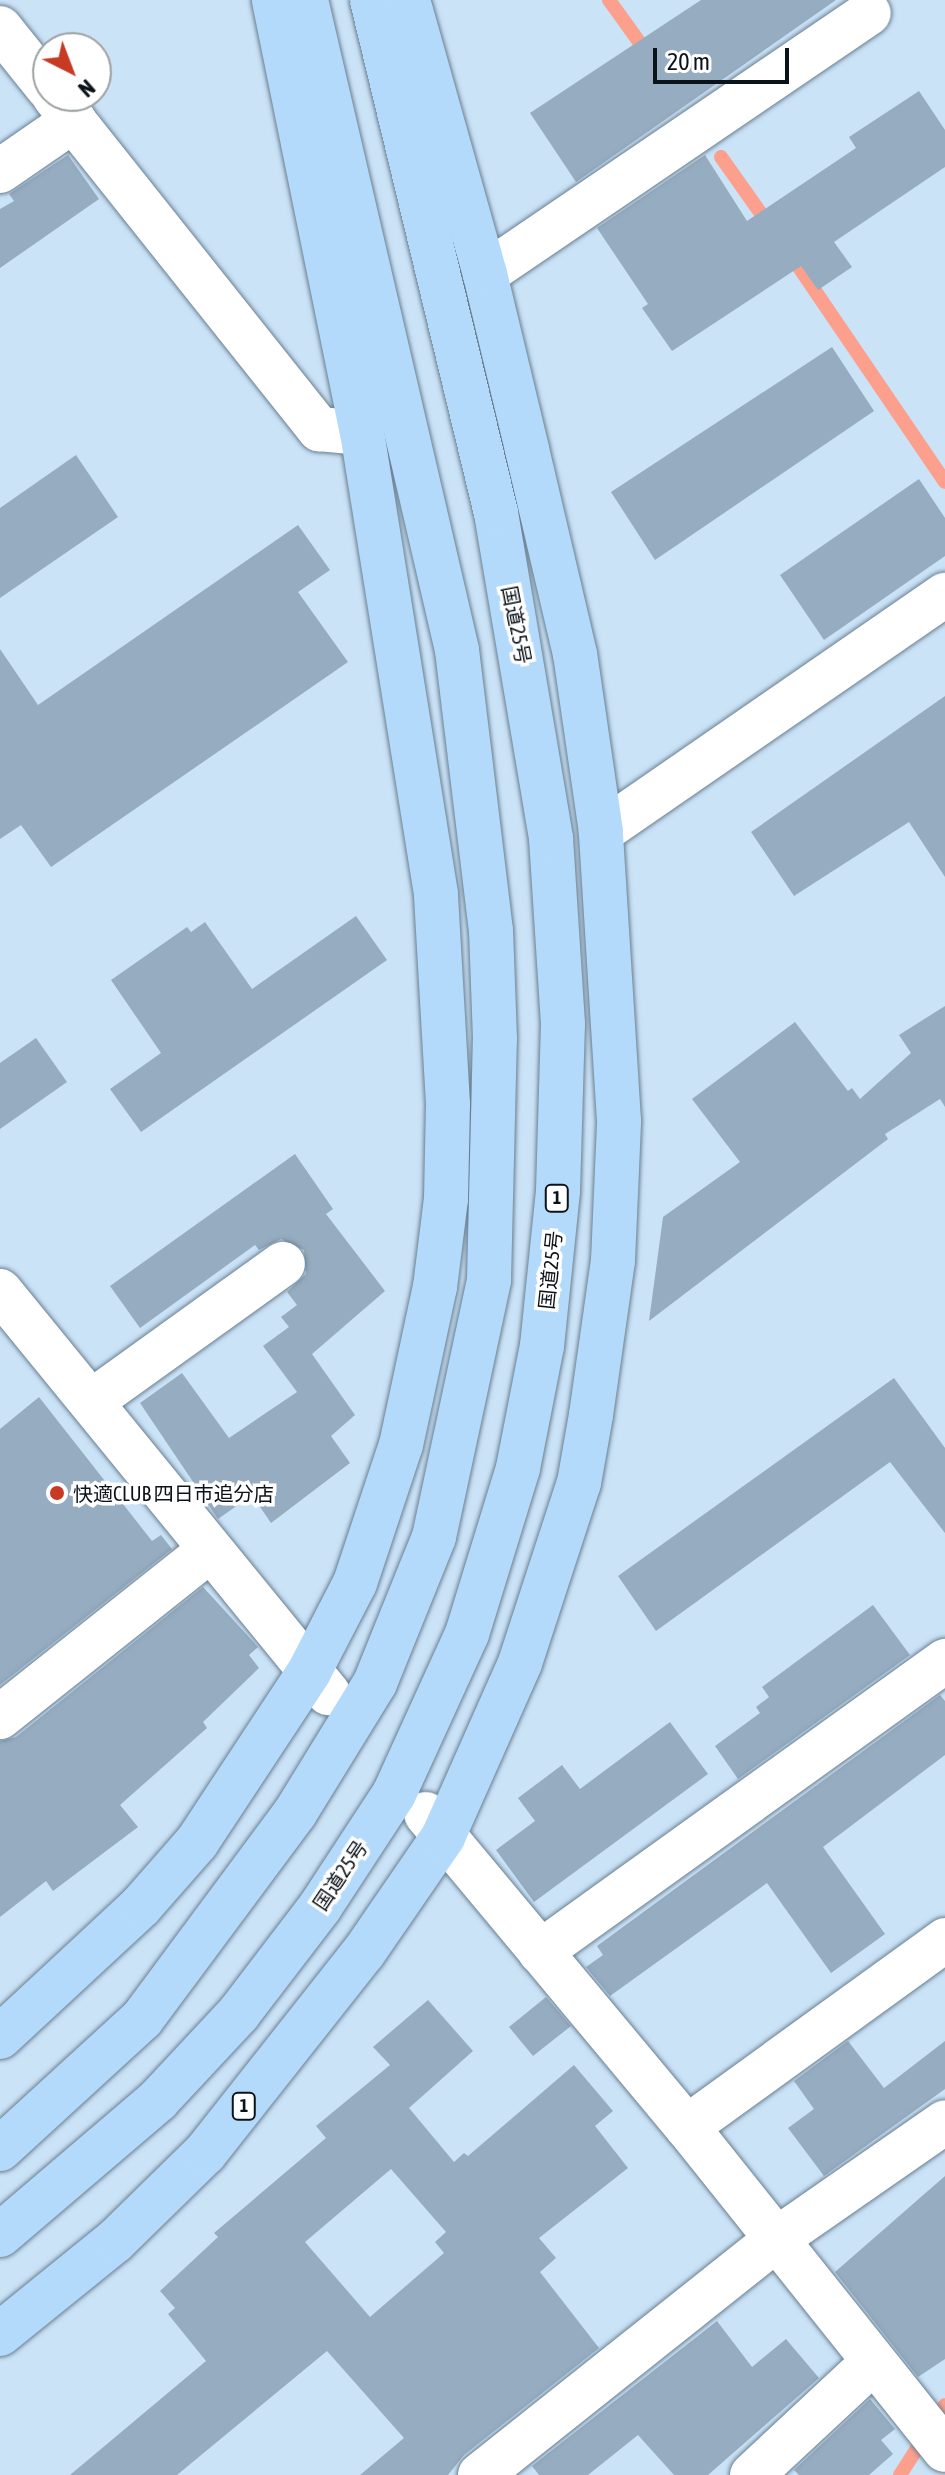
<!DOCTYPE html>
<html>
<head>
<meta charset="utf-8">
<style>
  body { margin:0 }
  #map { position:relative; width:945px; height:2475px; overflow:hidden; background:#cbe3f7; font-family:"Asap Condensed","Noto Sans JP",sans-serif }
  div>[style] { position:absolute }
  .stream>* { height:14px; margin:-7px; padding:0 7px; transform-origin:7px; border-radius:7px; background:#fc9f8d }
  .building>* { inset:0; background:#96acc0 }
  .roads { filter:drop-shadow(0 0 2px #697f91) drop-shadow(0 0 2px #697f91) }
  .minor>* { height:44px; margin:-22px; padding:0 22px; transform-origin:22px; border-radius:22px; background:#fff }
  .highway>* { height:44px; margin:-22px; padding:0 22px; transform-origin:22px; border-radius:22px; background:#b4dafb }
  .dots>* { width:22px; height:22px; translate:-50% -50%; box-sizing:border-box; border:4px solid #fff; border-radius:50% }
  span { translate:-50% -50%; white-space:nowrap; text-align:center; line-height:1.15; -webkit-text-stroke:7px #fff; paint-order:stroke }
  .shield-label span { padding:2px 6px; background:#fff; border:2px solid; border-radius:6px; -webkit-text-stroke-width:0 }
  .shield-label { font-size:18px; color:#0b131a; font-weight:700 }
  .street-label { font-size:20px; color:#0b131a }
  .poi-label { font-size:20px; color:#0b131a }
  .left { translate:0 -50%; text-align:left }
  .north { position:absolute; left:32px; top:32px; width:80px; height:80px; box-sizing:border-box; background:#fff; border:2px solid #9da1a3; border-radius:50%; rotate:138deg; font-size:22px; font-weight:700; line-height:32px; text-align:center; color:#0b131a }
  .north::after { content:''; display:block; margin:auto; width:28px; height:36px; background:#c73b24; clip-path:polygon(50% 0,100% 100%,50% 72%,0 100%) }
  .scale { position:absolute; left:653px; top:48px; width:136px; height:36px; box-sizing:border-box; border:4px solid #0b131a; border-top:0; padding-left:10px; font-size:24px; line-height:28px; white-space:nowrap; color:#0b131a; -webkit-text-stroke:6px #fff; paint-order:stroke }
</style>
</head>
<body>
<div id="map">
  <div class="stream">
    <i style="left:609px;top:0;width:70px;rotate:54.3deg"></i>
    <i style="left:721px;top:157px;width:87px;rotate:54.8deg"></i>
    <i style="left:788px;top:251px;width:279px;rotate:55.8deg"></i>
    <i style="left:900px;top:2475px;width:83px;rotate:-57.3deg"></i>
  </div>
  <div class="building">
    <i style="clip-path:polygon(701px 0,836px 0,576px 182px,530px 113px)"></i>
    <i style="clip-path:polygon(919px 91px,945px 130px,945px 167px,834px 242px,852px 267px,818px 290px,801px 266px,672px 351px,642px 308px,648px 304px,597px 228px,705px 155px,747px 221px,856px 148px,849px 137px)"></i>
    <i style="clip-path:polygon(68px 155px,99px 199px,0 268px,0 209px,14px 201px,9px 194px)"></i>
    <i style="clip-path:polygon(832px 347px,874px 411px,655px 560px,611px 492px)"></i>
    <i style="clip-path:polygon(76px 455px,118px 517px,0 598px,0 508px)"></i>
    <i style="clip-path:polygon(919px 479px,945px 518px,945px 556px,824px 640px,780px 575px)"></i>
    <i style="clip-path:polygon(298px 525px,330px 570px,298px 592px,348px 662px,51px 867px,21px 825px,0 839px,0 649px,38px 705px)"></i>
    <i style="clip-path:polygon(945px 696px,945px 877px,909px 822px,794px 896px,751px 832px)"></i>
    <i style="clip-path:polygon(356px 916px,387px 960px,141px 1132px,110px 1089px,161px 1053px,111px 980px,187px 927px,191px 932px,205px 922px,252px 989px)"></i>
    <i style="clip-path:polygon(945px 1006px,945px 1107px,940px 1099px,885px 1134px,888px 1139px,649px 1321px,663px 1217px,740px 1162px,692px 1099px,795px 1022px,848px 1091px,852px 1088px,860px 1099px,911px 1053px,899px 1035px)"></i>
    <i style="clip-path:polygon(36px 1038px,67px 1082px,0 1129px,0 1063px)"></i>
    <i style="clip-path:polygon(295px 1154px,333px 1209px,326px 1214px,385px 1291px,312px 1354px,355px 1415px,331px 1436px,350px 1463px,271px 1523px,252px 1495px,218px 1519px,140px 1403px,182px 1373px,229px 1438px,297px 1392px,263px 1346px,289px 1327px,281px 1317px,297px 1305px,287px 1292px,306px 1274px,304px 1250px,281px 1239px,259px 1250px,255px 1245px,140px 1328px,110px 1286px)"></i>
    <i style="clip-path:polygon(894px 1378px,945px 1448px,945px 1533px,890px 1462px,656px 1631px,618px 1576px)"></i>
    <i style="clip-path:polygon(39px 1397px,152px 1541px,161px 1535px,172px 1549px,0 1685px,0 1429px)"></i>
    <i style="clip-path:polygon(203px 1587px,258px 1647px,249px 1655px,259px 1668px,203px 1722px,207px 1728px,120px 1805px,138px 1827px,53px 1891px,46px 1881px,0 1917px,0 1741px,16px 1737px)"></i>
    <i style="clip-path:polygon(873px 1605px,910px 1655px,738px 1779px,715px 1746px,760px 1713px,756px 1707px,769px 1697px,762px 1687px)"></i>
    <i style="clip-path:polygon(940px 1695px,945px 1701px,945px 1755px,823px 1847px,885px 1934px,831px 1973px,767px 1883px,610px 1996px,586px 1967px,603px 1955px,597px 1946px)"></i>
    <i style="clip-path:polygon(670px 1722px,708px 1774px,534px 1902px,496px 1850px,535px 1821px,518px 1798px,562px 1765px,580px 1789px)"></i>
    <i style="clip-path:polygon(546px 1997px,571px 2026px,533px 2056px,509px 2027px)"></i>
    <i style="clip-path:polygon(evenodd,428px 2000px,473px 2051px,409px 2108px,454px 2162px,464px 2153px,468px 2156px,574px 2065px,613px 2111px,595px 2126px,628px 2168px,539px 2238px,556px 2258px,540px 2272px,599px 2348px,464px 2455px,448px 2475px,360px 2475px,404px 2438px,327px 2351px,177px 2475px,70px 2475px,206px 2361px,168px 2314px,175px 2308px,160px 2291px,218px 2237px,214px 2233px,326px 2138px,316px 2126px,390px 2065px,373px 2047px,428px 2000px,391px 2169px,446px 2232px,435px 2242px,444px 2253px,370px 2317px,305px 2242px,391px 2169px)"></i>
    <i style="clip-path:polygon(848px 2041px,884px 2088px,945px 2041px,945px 2089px,824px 2176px,788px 2128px,814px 2109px,794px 2081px)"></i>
    <i style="clip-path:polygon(945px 2176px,945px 2359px,918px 2377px,835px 2272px)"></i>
    <i style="clip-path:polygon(717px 2321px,752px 2367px,786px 2339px,819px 2378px,708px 2475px,674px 2475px,638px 2435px,588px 2475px,539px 2475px,532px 2466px)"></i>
    <i style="clip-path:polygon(870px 2399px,895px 2429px,881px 2440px,893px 2454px,869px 2475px,799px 2475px,794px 2470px)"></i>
  </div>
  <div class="roads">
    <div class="minor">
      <i style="left:0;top:28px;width:77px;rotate:51.3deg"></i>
      <i style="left:54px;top:96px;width:426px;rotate:51.5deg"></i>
      <i style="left:319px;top:429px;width:43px;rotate:5.3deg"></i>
      <i style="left:0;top:171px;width:90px;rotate:-34.6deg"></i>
      <i style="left:485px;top:274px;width:464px;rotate:-34.2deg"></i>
      <i style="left:601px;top:832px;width:418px;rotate:-34.6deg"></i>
      <i style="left:0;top:1291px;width:519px;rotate:50.79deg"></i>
      <i style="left:92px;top:1401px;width:235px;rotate:-35.7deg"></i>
      <i style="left:0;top:1717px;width:268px;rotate:-38.5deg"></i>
      <i style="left:426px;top:1814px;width:408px;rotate:50.2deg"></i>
      <i style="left:687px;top:2127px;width:413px;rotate:51.4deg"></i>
      <i style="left:540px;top:1952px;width:499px;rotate:-35.7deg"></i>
      <i style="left:687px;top:2127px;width:319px;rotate:-35.9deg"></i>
      <i style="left:480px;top:2475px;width:376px;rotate:-38.5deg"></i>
      <i style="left:774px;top:2241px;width:208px;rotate:-34.8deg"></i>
      <i style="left:752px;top:2475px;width:166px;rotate:-43deg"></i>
    </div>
    <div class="highway">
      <i style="left:0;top:2037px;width:192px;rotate:-42.9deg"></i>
      <i style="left:141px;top:1906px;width:85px;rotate:-48.8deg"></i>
      <i style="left:197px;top:1842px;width:204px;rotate:-56.6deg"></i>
      <i style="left:309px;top:1672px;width:100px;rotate:-62.7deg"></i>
      <i style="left:355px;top:1583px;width:145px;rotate:-71.6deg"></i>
      <i style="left:401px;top:1445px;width:162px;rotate:-77.9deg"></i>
      <i style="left:435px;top:1287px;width:89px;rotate:-82.9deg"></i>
      <i style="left:446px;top:1199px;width:95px;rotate:-88.8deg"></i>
      <i style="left:448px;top:1104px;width:210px;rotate:-93.3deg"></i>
      <i style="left:436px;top:894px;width:467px;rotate:-99.1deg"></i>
      <i style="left:362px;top:433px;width:442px;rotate:-101.5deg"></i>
      <i style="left:0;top:2149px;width:193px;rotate:-42.5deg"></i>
      <i style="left:142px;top:2019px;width:257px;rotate:-53.4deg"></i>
      <i style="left:295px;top:1813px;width:153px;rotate:-58.4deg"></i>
      <i style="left:375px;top:1683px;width:157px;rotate:-68deg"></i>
      <i style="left:434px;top:1537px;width:263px;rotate:-77.9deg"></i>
      <i style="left:489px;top:1280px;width:241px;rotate:-88.6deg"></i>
      <i style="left:495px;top:1039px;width:108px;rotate:-92.1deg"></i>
      <i style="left:491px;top:931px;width:283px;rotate:-96.9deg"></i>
      <i style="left:457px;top:650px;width:667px;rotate:-103.08deg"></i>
      <i style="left:0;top:2235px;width:208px;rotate:-40.5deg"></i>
      <i style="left:158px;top:2100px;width:119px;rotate:-47deg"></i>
      <i style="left:239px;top:2013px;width:133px;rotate:-52.6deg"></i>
      <i style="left:320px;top:1907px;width:135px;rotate:-56.8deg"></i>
      <i style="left:394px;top:1794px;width:176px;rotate:-65.5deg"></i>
      <i style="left:467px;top:1634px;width:174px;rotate:-72.9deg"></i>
      <i style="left:518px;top:1468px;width:124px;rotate:-78.9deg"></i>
      <i style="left:542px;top:1346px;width:156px;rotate:-84.1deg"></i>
      <i style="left:558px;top:1191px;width:167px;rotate:-88.3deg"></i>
      <i style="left:563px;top:1024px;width:186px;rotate:-93.7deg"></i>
      <i style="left:551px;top:838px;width:330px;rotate:-99.6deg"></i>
      <i style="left:496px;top:513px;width:528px;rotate:-103.59deg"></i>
      <i style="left:0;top:2334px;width:148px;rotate:-39deg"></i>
      <i style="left:115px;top:2241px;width:126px;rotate:-44.4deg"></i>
      <i style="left:205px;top:2153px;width:256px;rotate:-51.7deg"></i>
      <i style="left:364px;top:1952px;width:140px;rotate:-55.5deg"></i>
      <i style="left:443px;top:1837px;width:190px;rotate:-66.1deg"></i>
      <i style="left:520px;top:1663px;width:189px;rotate:-71.9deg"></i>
      <i style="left:579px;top:1483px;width:69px;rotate:-80deg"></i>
      <i style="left:591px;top:1415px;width:156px;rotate:-81.9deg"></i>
      <i style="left:613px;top:1261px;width:140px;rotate:-87.5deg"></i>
      <i style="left:619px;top:1121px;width:290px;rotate:-93.6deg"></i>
      <i style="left:601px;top:832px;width:180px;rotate:-98.3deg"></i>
      <i style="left:575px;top:654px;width:211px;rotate:-103.2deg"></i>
      <i style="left:527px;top:449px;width:180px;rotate:-103.5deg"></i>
      <i style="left:485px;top:274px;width:285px;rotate:-105.7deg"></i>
    </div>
  </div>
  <div class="dots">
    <i style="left:57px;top:1493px;background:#c73b24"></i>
  </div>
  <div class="shield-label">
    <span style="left:557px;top:1198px">1</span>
    <span style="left:244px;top:2106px">1</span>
  </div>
  <div class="street-label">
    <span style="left:517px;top:625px;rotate:79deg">国道25号</span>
    <span style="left:550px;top:1270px;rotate:-84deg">国道25号</span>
    <span style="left:340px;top:1875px;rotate:-56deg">国道25号</span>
  </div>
  <div class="poi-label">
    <span class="left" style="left:73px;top:1493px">快適CLUB 四日市追分店</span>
  </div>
  <div class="north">N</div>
  <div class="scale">20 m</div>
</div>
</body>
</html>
